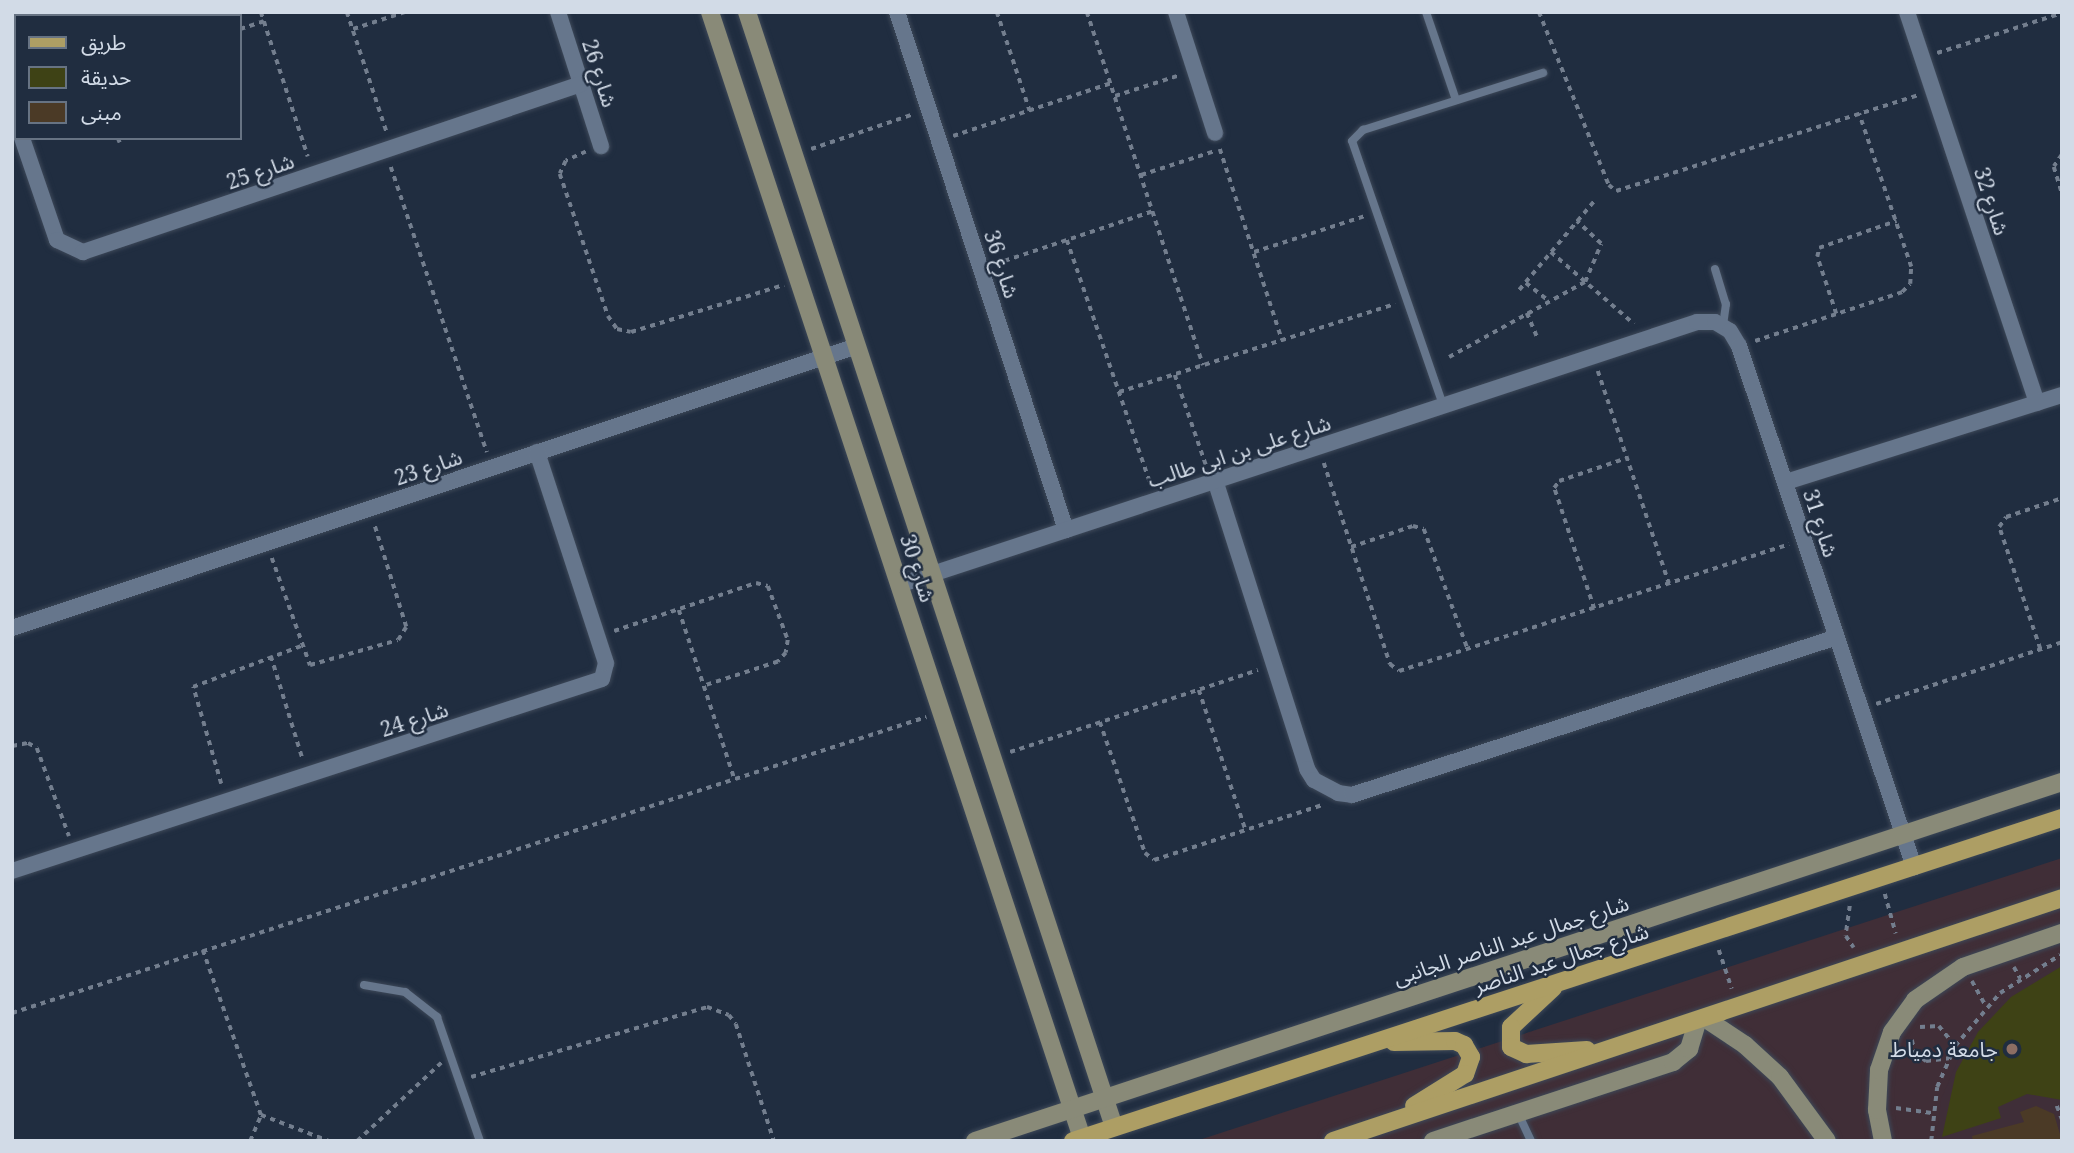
<!DOCTYPE html>
<html>
<head>
<meta charset="utf-8">
<style>
  body { margin:0 }
  #map { position:relative; width:2074px; height:1153px; overflow:hidden; background:#202d40; font-family:"Noto Serif","Noto Sans Arabic",serif }
  div>[style] { position:absolute }
  .commercial>* { inset:0; background:#402e37 }
  .education>* { inset:0; background:#3f2e38 }
  .green>* { inset:0; background:#3e4215 }
  .building>* { inset:0; background:#4b3a26 }
  .path>* { height:3.5px; margin-top:-1.75px; transform-origin:0; background:repeating-linear-gradient(90deg,#737e8e 0 5px,transparent 0 10px) }
  .roads { filter:drop-shadow(0 0 2px #3d4858) drop-shadow(0 0 2px #3d4858) }
  .lane>* { height:8px; margin:-4px; padding:0 4px; transform-origin:4px; border-radius:4px; background:#66768c }
  .street>* { height:16px; margin:-8px; padding:0 8px; transform-origin:8px; border-radius:8px; background:#66768c }
  .secondary>* { height:18px; margin:-9px; padding:0 9px; transform-origin:9px; border-radius:9px; background:#898a78 }
  .primary>* { height:18px; margin:-9px; padding:0 9px; transform-origin:9px; border-radius:9px; background:#ad9e64 }
  .dots>* { width:19px; height:19px; translate:-50% -50%; box-sizing:border-box; border:4px solid #202d40; border-radius:50% }
  span { translate:-50% -50%; white-space:nowrap; text-align:center; line-height:1.15; -webkit-text-stroke:5px #202d40; paint-order:stroke }
  .street-label { font-size:21px; color:#d2dbe7 }
  .poi-label { font-size:21px; color:#d2dbe7 }
  .right { translate:-100% -50%; text-align:right }
  .frame { position:absolute; inset:0; border:14px solid #d2dbe7; pointer-events:none }
  .legend { position:absolute; left:14px; top:14px; width:228px; height:126px; box-sizing:border-box; background:#202d40; border:2px solid #677383; margin:0; padding:9px 12px; list-style:none; font-size:21px; color:#d2dbe7 }
  .legend li { display:flex; align-items:center; gap:14px; height:35px }
  .legend b { width:35px; border:2px solid #677383 }
</style>
</head>
<body>
<div id="map">
  <div class="commercial">
    <i style="clip-path:polygon(2062px 858px,2062px 1141px,1196px 1141px)"></i>
  </div>
  <div class="education">
    <i style="clip-path:polygon(2062px 961px,2062px 1141px,1936px 1141px,1941px 1099px,1967px 1040px,2010px 992px)"></i>
  </div>
  <div class="green">
    <i style="clip-path:polygon(2062px 966px,2062px 1100px,2027px 1094px,1998px 1107px,2001px 1118px,1942px 1137px,1956px 1072px,1978px 1032px,2011px 997px)"></i>
  </div>
  <div class="building">
    <i style="clip-path:polygon(2036px 1106px,2054px 1114px,2062px 1141px,1973px 1141px,1972px 1136px,2024px 1122px,2020px 1112px)"></i>
  </div>
  <div class="path">
    <i style="left:78px;top:12px;width:4px;rotate:76deg"></i>
    <i style="left:169px;top:12px;width:4px;rotate:76deg"></i>
    <i style="left:261px;top:12px;width:152px;rotate:72deg"></i>
    <i style="left:347px;top:12px;width:127px;rotate:71.7deg"></i>
    <i style="left:997px;top:12px;width:104px;rotate:71.6deg"></i>
    <i style="left:1087px;top:12px;width:372px;rotate:71.8deg"></i>
    <i style="left:1539px;top:12px;width:187px;rotate:68deg"></i>
    <i style="left:1609px;top:185px;width:9px;rotate:41deg"></i>
    <i style="left:1616px;top:191px;width:317px;rotate:-17.6deg"></i>
    <i style="left:240px;top:29px;width:25px;rotate:-18deg"></i>
    <i style="left:353px;top:29px;width:55px;rotate:-18.1deg"></i>
    <i style="left:1937px;top:53px;width:131px;rotate:-17.7deg"></i>
    <i style="left:1115px;top:96px;width:68px;rotate:-17.9deg"></i>
    <i style="left:953px;top:136px;width:167px;rotate:-18.5deg"></i>
    <i style="left:118px;top:138px;width:5px;rotate:68deg"></i>
    <i style="left:811px;top:149px;width:109px;rotate:-18.8deg"></i>
    <i style="left:1220px;top:149px;width:201px;rotate:72deg"></i>
    <i style="left:586px;top:152px;width:22px;rotate:156deg"></i>
    <i style="left:566px;top:161px;width:14px;rotate:115deg"></i>
    <i style="left:560px;top:174px;width:150px;rotate:71.3deg"></i>
    <i style="left:608px;top:316px;width:16px;rotate:55deg"></i>
    <i style="left:617px;top:329px;width:14px;rotate:12deg"></i>
    <i style="left:631px;top:332px;width:160px;rotate:-17.1deg"></i>
    <i style="left:2062px;top:155px;width:14px;rotate:124deg"></i>
    <i style="left:2054px;top:167px;width:27px;rotate:73deg"></i>
    <i style="left:391px;top:167px;width:301px;rotate:71.4deg"></i>
    <i style="left:1141px;top:175px;width:78px;rotate:-18deg"></i>
    <i style="left:1067px;top:240px;width:257px;rotate:71.1deg"></i>
    <i style="left:1254px;top:252px;width:117px;rotate:-18deg"></i>
    <i style="left:1551px;top:252px;width:110px;rotate:40.9deg"></i>
    <i style="left:995px;top:264px;width:167px;rotate:-18.5deg"></i>
    <i style="left:1526px;top:283px;width:29px;rotate:38deg"></i>
    <i style="left:1519px;top:290px;width:119px;rotate:-49.8deg"></i>
    <i style="left:1527px;top:313px;width:28px;rotate:67deg"></i>
    <i style="left:1836px;top:314px;width:60px;rotate:-108.4deg"></i>
    <i style="left:1817px;top:257px;width:9px;rotate:-77deg"></i>
    <i style="left:1819px;top:248px;width:82px;rotate:-19.3deg"></i>
    <i style="left:1755px;top:341px;width:155px;rotate:-18.4deg"></i>
    <i style="left:1902px;top:292px;width:11px;rotate:-45deg"></i>
    <i style="left:1910px;top:284px;width:17px;rotate:-87deg"></i>
    <i style="left:1911px;top:267px;width:162px;rotate:-108.8deg"></i>
    <i style="left:1449px;top:357px;width:155px;rotate:-28.9deg"></i>
    <i style="left:1585px;top:282px;width:41px;rotate:-67.2deg"></i>
    <i style="left:1601px;top:244px;width:33px;rotate:-137deg"></i>
    <i style="left:1598px;top:371px;width:224px;rotate:71.5deg"></i>
    <i style="left:1175px;top:375px;width:95px;rotate:71deg"></i>
    <i style="left:1119px;top:392px;width:290px;rotate:-17.7deg"></i>
    <i style="left:1324px;top:463px;width:212px;rotate:71.8deg"></i>
    <i style="left:1390px;top:664px;width:11px;rotate:38deg"></i>
    <i style="left:1399px;top:671px;width:410px;rotate:-18deg"></i>
    <i style="left:1351px;top:547px;width:65px;rotate:-18.7deg"></i>
    <i style="left:1413px;top:526px;width:11px;rotate:15deg"></i>
    <i style="left:1424px;top:529px;width:129px;rotate:70deg"></i>
    <i style="left:272px;top:558px;width:114px;rotate:70.4deg"></i>
    <i style="left:310px;top:665px;width:91px;rotate:-15.9deg"></i>
    <i style="left:398px;top:640px;width:15px;rotate:-58deg"></i>
    <i style="left:406px;top:627px;width:108px;rotate:-107.3deg"></i>
    <i style="left:1594px;top:609px;width:127px;rotate:-108.3deg"></i>
    <i style="left:1554px;top:488px;width:9px;rotate:-54deg"></i>
    <i style="left:1559px;top:481px;width:72px;rotate:-18.7deg"></i>
    <i style="left:679px;top:610px;width:176px;rotate:71.8deg"></i>
    <i style="left:614px;top:631px;width:150px;rotate:-18.7deg"></i>
    <i style="left:756px;top:583px;width:12px;rotate:14deg"></i>
    <i style="left:768px;top:586px;width:58px;rotate:69.7deg"></i>
    <i style="left:788px;top:640px;width:13px;rotate:99deg"></i>
    <i style="left:786px;top:653px;width:12px;rotate:132deg"></i>
    <i style="left:778px;top:662px;width:78px;rotate:162deg"></i>
    <i style="left:2040px;top:649px;width:129px;rotate:-108.6deg"></i>
    <i style="left:1999px;top:527px;width:12px;rotate:-55deg"></i>
    <i style="left:2006px;top:517px;width:59px;rotate:-18.7deg"></i>
    <i style="left:271px;top:656px;width:109px;rotate:72.9deg"></i>
    <i style="left:1199px;top:690px;width:149px;rotate:71.6deg"></i>
    <i style="left:1876px;top:704px;width:196px;rotate:-18.4deg"></i>
    <i style="left:1100px;top:722px;width:139px;rotate:71deg"></i>
    <i style="left:1145px;top:853px;width:11px;rotate:38deg"></i>
    <i style="left:1154px;top:860px;width:177px;rotate:-18.1deg"></i>
    <i style="left:12px;top:746px;width:16px;rotate:-11deg"></i>
    <i style="left:28px;top:743px;width:10px;rotate:29deg"></i>
    <i style="left:37px;top:748px;width:94px;rotate:70deg"></i>
    <i style="left:1010px;top:752px;width:261px;rotate:-18.3deg"></i>
    <i style="left:221px;top:784px;width:101px;rotate:-106.1deg"></i>
    <i style="left:193px;top:687px;width:116px;rotate:-20.8deg"></i>
    <i style="left:1885px;top:894px;width:41px;rotate:74.6deg"></i>
    <i style="left:1850px;top:906px;width:30px;rotate:98deg"></i>
    <i style="left:1846px;top:936px;width:14px;rotate:56deg"></i>
    <i style="left:203px;top:950px;width:175px;rotate:70.6deg"></i>
    <i style="left:1719px;top:950px;width:41px;rotate:71.6deg"></i>
    <i style="left:2014px;top:967px;width:13px;rotate:61deg"></i>
    <i style="left:1972px;top:981px;width:29px;rotate:61deg"></i>
    <i style="left:12px;top:1013px;width:961px;rotate:-17.94deg"></i>
    <i style="left:1920px;top:1027px;width:19px;rotate:-3deg"></i>
    <i style="left:1939px;top:1026px;width:26px;rotate:51deg"></i>
    <i style="left:1912px;top:1040px;width:13px;rotate:77deg"></i>
    <i style="left:1915px;top:1053px;width:14px;rotate:36deg"></i>
    <i style="left:1926px;top:1061px;width:23px;rotate:-7deg"></i>
    <i style="left:471px;top:1077px;width:246px;rotate:-16.5deg"></i>
    <i style="left:707px;top:1007px;width:23px;rotate:20deg"></i>
    <i style="left:729px;top:1015px;width:11px;rotate:52deg"></i>
    <i style="left:736px;top:1024px;width:123px;rotate:72deg"></i>
    <i style="left:2057px;top:1106px;width:14px;rotate:69deg"></i>
    <i style="left:1896px;top:1108px;width:36px;rotate:8deg"></i>
    <i style="left:250px;top:1141px;width:28px;rotate:-67deg"></i>
    <i style="left:261px;top:1115px;width:73px;rotate:20.9deg"></i>
    <i style="left:357px;top:1141px;width:115px;rotate:-42.9deg"></i>
    <i style="left:1931px;top:1141px;width:54px;rotate:-83.7deg"></i>
    <i style="left:1937px;top:1087px;width:45px;rotate:-66.3deg"></i>
    <i style="left:1955px;top:1046px;width:70px;rotate:-49.7deg"></i>
    <i style="left:2000px;top:993px;width:71px;rotate:-32.3deg"></i>
  </div>
  <div class="roads">
    <div class="lane">
      <i style="left:1426px;top:12px;width:93px;rotate:71.2deg"></i>
      <i style="left:1715px;top:269px;width:37px;rotate:73deg"></i>
      <i style="left:1726px;top:304px;width:21px;rotate:98deg"></i>
      <i style="left:1443px;top:405px;width:279px;rotate:-109deg"></i>
      <i style="left:1352px;top:141px;width:16px;rotate:-45deg"></i>
      <i style="left:1363px;top:130px;width:189px;rotate:-17.6deg"></i>
      <i style="left:364px;top:985px;width:42px;rotate:9.7deg"></i>
      <i style="left:405px;top:992px;width:41px;rotate:38deg"></i>
      <i style="left:437px;top:1017px;width:131px;rotate:70.9deg"></i>
      <i style="left:1518px;top:1113px;width:31px;rotate:65deg"></i>
    </div>
    <div class="street">
      <i style="left:558px;top:12px;width:141px;rotate:72.2deg"></i>
      <i style="left:897px;top:12px;width:545px;rotate:71.93deg"></i>
      <i style="left:1176px;top:12px;width:127px;rotate:72.1deg"></i>
      <i style="left:1907px;top:12px;width:412px;rotate:71.6deg"></i>
      <i style="left:12px;top:110px;width:12px;rotate:70deg"></i>
      <i style="left:22px;top:138px;width:108px;rotate:71.1deg"></i>
      <i style="left:57px;top:240px;width:29px;rotate:25deg"></i>
      <i style="left:83px;top:252px;width:526px;rotate:-18.64deg"></i>
      <i style="left:1215px;top:480px;width:303px;rotate:72.3deg"></i>
      <i style="left:1307px;top:769px;width:13px;rotate:58deg"></i>
      <i style="left:1314px;top:780px;width:27px;rotate:28deg"></i>
      <i style="left:1338px;top:793px;width:14px;rotate:8deg"></i>
      <i style="left:1352px;top:795px;width:510px;rotate:-18.04deg"></i>
      <i style="left:1786px;top:482px;width:289px;rotate:-17.5deg"></i>
      <i style="left:899px;top:585px;width:840px;rotate:-18.24deg"></i>
      <i style="left:1697px;top:322px;width:18px"></i>
      <i style="left:1715px;top:322px;width:17px;rotate:31deg"></i>
      <i style="left:1730px;top:331px;width:17px;rotate:59deg"></i>
      <i style="left:1739px;top:346px;width:550px;rotate:71.43deg"></i>
      <i style="left:12px;top:628px;width:891px;rotate:-18.46deg"></i>
      <i style="left:12px;top:871px;width:620px;rotate:-18.03deg"></i>
      <i style="left:602px;top:679px;width:16px;rotate:-76deg"></i>
      <i style="left:606px;top:663px;width:222px;rotate:-108.1deg"></i>
    </div>
    <div class="secondary">
      <i style="left:710px;top:12px;width:1186px;rotate:71.72deg"></i>
      <i style="left:747px;top:12px;width:1174px;rotate:71.78deg"></i>
      <i style="left:1706px;top:1019px;width:47px;rotate:33.7deg"></i>
      <i style="left:1745px;top:1045px;width:47px;rotate:42.4deg"></i>
      <i style="left:1780px;top:1077px;width:79px;rotate:53.7deg"></i>
      <i style="left:975px;top:1141px;width:1145px;rotate:-18.28deg"></i>
      <i style="left:1433px;top:1141px;width:253px;rotate:-18.2deg"></i>
      <i style="left:1673px;top:1062px;width:21px;rotate:-39deg"></i>
      <i style="left:1689px;top:1049px;width:28px;rotate:-73deg"></i>
      <i style="left:1883px;top:1141px;width:32px;rotate:-101deg"></i>
      <i style="left:1877px;top:1110px;width:40px;rotate:-87.1deg"></i>
      <i style="left:1879px;top:1070px;width:40px;rotate:-71.1deg"></i>
      <i style="left:1892px;top:1032px;width:39px;rotate:-54deg"></i>
      <i style="left:1915px;top:1000px;width:58px;rotate:-34.5deg"></i>
      <i style="left:1963px;top:967px;width:105px;rotate:-19deg"></i>
    </div>
    <div class="primary">
      <i style="left:1553px;top:988px;width:57px;rotate:137.1deg"></i>
      <i style="left:1511px;top:1027px;width:20px;rotate:90deg"></i>
      <i style="left:1511px;top:1047px;width:17px;rotate:25deg"></i>
      <i style="left:1526px;top:1054px;width:61px;rotate:-3.8deg"></i>
      <i style="left:1394px;top:1042px;width:61px;rotate:-0.9deg"></i>
      <i style="left:1455px;top:1041px;width:10px;rotate:24deg"></i>
      <i style="left:1464px;top:1045px;width:14px;rotate:60deg"></i>
      <i style="left:1471px;top:1057px;width:18px;rotate:109deg"></i>
      <i style="left:1465px;top:1074px;width:60px;rotate:147.9deg"></i>
      <i style="left:1073px;top:1141px;width:1040px;rotate:-18.09deg"></i>
      <i style="left:1333px;top:1141px;width:768px;rotate:-18.43deg"></i>
    </div>
  </div>
  <div class="dots">
    <i style="left:2012px;top:1049px;background:#8d6e63"></i>
  </div>
  <div class="street-label">
    <span style="left:600px;top:73px;rotate:72deg">شارع 26</span>
    <span style="left:260px;top:171px;rotate:-19deg">شارع 25</span>
    <span style="left:1992px;top:201px;rotate:72deg">شارع 32</span>
    <span style="left:1002px;top:264px;rotate:72deg">شارع 36</span>
    <span style="left:1239px;top:451px;rotate:-18deg">شارع على بن ابى طالب</span>
    <span style="left:428px;top:467px;rotate:-19deg">شارع 23</span>
    <span style="left:1821px;top:523px;rotate:72deg">شارع 31</span>
    <span style="left:918px;top:568px;rotate:72deg">شارع 30</span>
    <span style="left:414px;top:719px;rotate:-18deg">شارع 24</span>
    <span style="left:1511px;top:940px;rotate:-18deg">شارع جمال عبد الناصر الجانبى</span>
    <span style="left:1561px;top:958px;rotate:-18deg">شارع جمال عبد الناصر</span>
  </div>
  <div class="poi-label">
    <span class="right" style="left:1998px;top:1049px">جامعة دمياط</span>
  </div>
  <div class="frame"></div>
  <ul class="legend">
  <li><b style="height:9px;background:#ad9e64"></b>طريق</li>
  <li><b style="height:19px;background:#3e4215"></b>حديقة</li>
  <li><b style="height:19px;background:#4b3a26"></b>مبنى</li>
  </ul>
</div>
</body>
</html>
